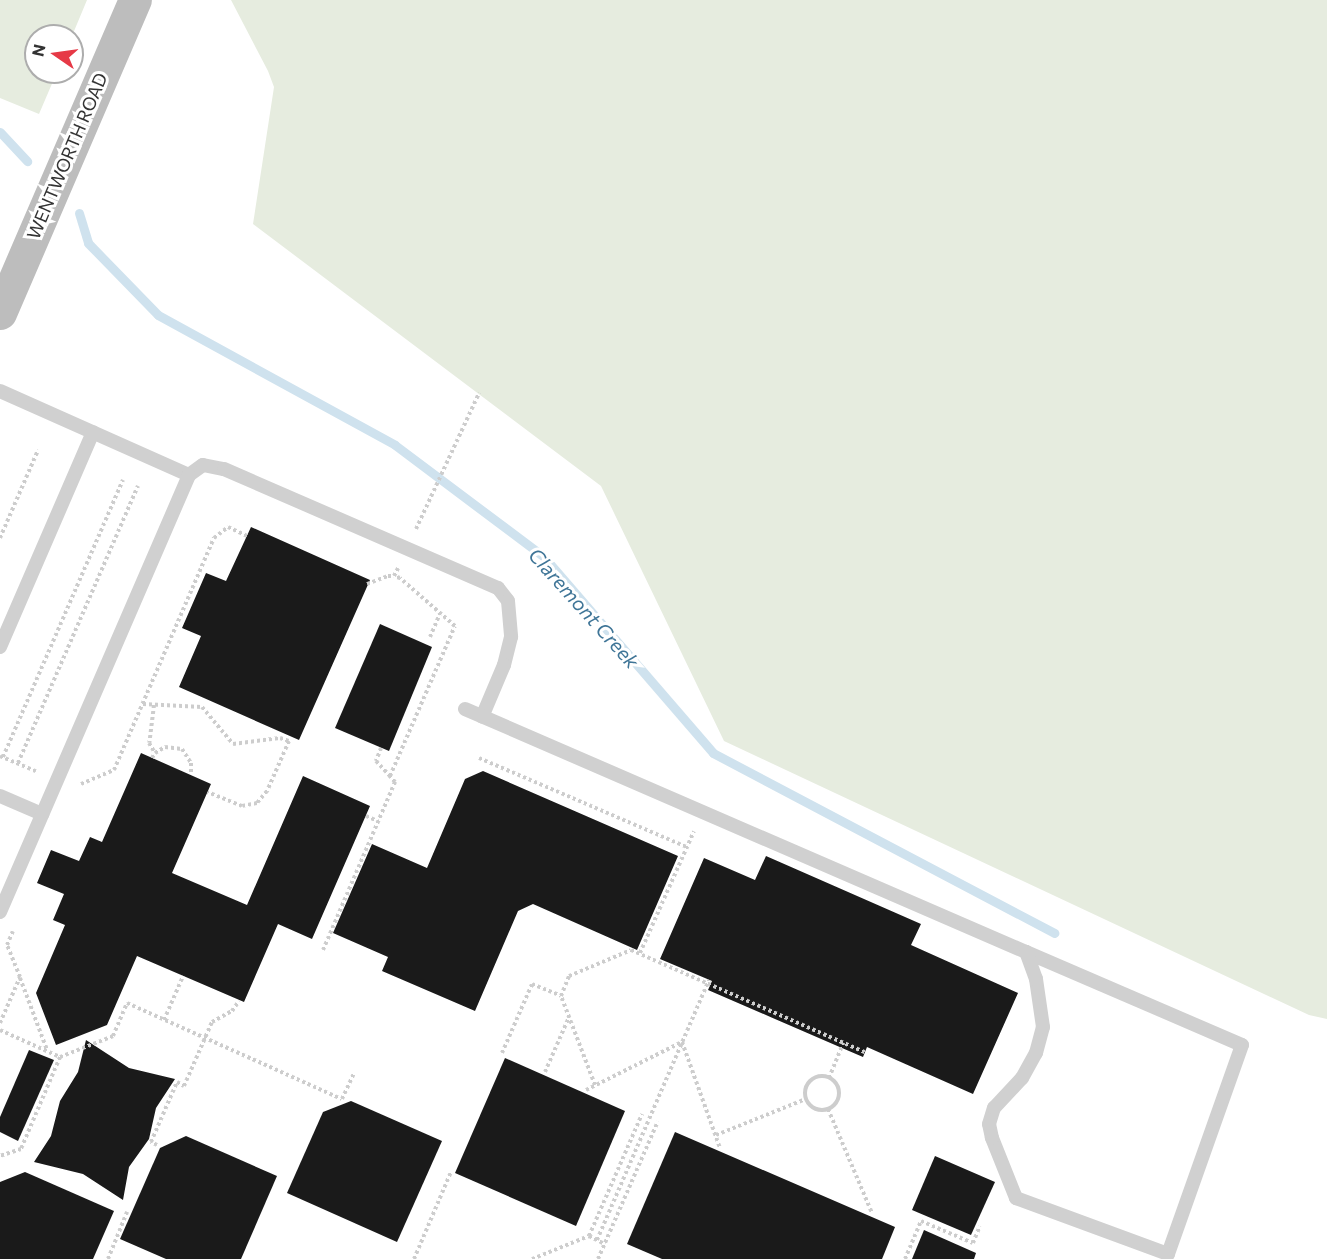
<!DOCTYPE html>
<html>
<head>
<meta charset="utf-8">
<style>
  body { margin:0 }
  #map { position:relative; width:1327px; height:1259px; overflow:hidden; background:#fff; font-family:Commissioner,sans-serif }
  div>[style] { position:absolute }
  .green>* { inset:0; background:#e6ecdf }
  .stream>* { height:9px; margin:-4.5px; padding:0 4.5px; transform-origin:4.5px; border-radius:4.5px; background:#cfe2ee }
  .building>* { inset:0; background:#1a1a1a }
  .path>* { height:4px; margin-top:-2px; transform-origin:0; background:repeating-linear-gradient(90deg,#cdcdcd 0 3px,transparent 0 6px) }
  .path>.ring { margin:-2px; padding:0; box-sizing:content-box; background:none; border:4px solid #cdcdcd; border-radius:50% }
  .lane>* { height:14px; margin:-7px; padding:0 7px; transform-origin:7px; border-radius:7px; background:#d0d0d0 }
  .secondary>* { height:33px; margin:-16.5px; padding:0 16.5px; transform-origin:16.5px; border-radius:16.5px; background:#bdbdbd }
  span { translate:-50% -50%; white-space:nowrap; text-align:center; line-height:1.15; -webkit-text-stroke:6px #fff; paint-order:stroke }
  .street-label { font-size:18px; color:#333 }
  .water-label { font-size:20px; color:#3f7597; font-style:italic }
  .north { position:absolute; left:24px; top:24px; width:60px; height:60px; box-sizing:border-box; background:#fff; border:2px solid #adadad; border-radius:50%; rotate:283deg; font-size:16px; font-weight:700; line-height:24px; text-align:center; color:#333 }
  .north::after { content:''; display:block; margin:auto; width:21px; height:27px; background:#e63946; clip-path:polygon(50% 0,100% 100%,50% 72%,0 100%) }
</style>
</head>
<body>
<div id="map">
  <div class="green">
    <i style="clip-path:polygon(0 0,87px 0,72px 36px,36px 36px,36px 72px,57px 72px,39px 114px,0 98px)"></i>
    <i style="clip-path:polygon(231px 0,1327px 0,1327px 1019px,1309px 1015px,724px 741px,601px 486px,253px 224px,274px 87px,268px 71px)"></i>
  </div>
  <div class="stream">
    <i style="left:0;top:132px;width:40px;rotate:47deg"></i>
    <i style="left:79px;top:213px;width:31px;rotate:73deg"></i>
    <i style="left:88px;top:243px;width:100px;rotate:45.8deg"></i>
    <i style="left:158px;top:315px;width:270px;rotate:28.7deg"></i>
    <i style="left:395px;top:445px;width:186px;rotate:36.9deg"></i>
    <i style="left:544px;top:557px;width:259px;rotate:49.2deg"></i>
    <i style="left:713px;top:753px;width:386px;rotate:27.8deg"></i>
  </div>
  <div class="building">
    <i style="clip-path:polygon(251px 527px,370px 580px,299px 740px,179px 687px,201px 636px,182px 628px,206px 573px,226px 581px)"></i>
    <i style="clip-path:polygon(380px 624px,432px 647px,389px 751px,335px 728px)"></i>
    <i style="clip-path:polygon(141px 753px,211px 784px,172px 873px,247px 905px,303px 776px,370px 806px,312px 939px,278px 924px,244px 1002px,137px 956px,107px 1025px,56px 1045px,36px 993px,65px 925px,53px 920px,64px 894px,37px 883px,51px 850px,79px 861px,90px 837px,102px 842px)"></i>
    <i style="clip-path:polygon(483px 771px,678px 856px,637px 950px,533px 904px,518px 911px,475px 1011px,382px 971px,388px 957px,333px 933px,372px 844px,427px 868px,465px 779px)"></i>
    <i style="clip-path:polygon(766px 856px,921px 924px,911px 945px,1018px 993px,973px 1094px,867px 1047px,863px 1057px,842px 1048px,708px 990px,712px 981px,660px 959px,704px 858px,755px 880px)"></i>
    <i style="clip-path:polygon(86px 1040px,129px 1068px,175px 1079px,156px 1108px,149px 1139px,129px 1167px,123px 1200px,83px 1174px,34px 1162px,51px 1136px,60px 1101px,78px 1072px)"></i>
    <i style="clip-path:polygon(29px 1050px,54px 1060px,18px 1141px,0 1132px,0 1117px)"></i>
    <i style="clip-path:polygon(505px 1058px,625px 1111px,576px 1226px,455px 1173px)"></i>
    <i style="clip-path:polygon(351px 1101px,442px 1141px,397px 1242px,287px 1193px,323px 1112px)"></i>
    <i style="clip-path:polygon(675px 1132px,895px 1227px,882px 1259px,662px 1259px,627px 1244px)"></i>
    <i style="clip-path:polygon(186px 1136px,277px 1176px,241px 1259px,166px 1259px,120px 1239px,160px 1148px)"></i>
    <i style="clip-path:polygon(935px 1156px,995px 1182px,971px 1235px,912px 1210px)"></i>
    <i style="clip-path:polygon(25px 1172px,114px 1211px,93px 1259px,0 1259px,0 1182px)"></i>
    <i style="clip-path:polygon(924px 1230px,976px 1253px,974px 1259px,912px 1259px)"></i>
  </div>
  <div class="path">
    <i style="left:416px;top:529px;width:150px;rotate:-65.1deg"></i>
    <i style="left:0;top:538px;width:96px;rotate:-66.6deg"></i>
    <i style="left:367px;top:584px;width:22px;rotate:-21deg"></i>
    <i style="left:388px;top:576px;width:6px"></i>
    <i style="left:394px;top:576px;width:9px;rotate:-63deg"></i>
    <i style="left:430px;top:637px;width:25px;rotate:-67deg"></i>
    <i style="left:143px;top:704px;width:59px;rotate:2.9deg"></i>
    <i style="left:202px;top:707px;width:48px;rotate:50deg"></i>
    <i style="left:233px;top:744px;width:47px;rotate:-7.3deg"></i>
    <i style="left:280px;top:738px;width:9px;rotate:18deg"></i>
    <i style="left:289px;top:741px;width:55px;rotate:113.7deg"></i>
    <i style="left:267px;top:791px;width:16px;rotate:130deg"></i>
    <i style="left:257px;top:803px;width:15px;rotate:169deg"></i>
    <i style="left:242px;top:806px;width:37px;rotate:-158deg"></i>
    <i style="left:154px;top:705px;width:38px;rotate:97deg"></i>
    <i style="left:149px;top:743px;width:12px;rotate:59deg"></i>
    <i style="left:155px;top:753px;width:12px;rotate:-31deg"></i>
    <i style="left:165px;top:747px;width:17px;rotate:7deg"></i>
    <i style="left:182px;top:749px;width:17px;rotate:57deg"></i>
    <i style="left:191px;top:763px;width:12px;rotate:90deg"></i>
    <i style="left:381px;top:748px;width:14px;rotate:111deg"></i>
    <i style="left:376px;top:761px;width:21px;rotate:47deg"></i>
    <i style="left:0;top:756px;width:39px;rotate:23deg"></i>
    <i style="left:3px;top:757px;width:302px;rotate:-66.6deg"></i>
    <i style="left:152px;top:758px;width:6px;rotate:-59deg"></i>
    <i style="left:479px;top:758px;width:226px;rotate:23.2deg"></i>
    <i style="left:18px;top:763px;width:302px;rotate:-66.6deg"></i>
    <i style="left:81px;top:784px;width:36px;rotate:-23deg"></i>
    <i style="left:114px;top:770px;width:253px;rotate:-66.7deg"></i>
    <i style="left:214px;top:538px;width:18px;rotate:-38deg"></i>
    <i style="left:228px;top:527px;width:21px;rotate:25deg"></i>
    <i style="left:366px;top:816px;width:13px;rotate:23deg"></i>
    <i style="left:323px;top:950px;width:183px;rotate:-66.8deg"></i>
    <i style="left:395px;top:782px;width:8px;rotate:-130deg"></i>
    <i style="left:390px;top:776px;width:163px;rotate:-66.6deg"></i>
    <i style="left:455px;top:626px;width:73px;rotate:-138.9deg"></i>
    <i style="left:400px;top:578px;width:6px;rotate:-162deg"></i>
    <i style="left:640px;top:953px;width:133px;rotate:-66.1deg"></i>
    <i style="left:20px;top:978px;width:77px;rotate:69.4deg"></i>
    <i style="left:164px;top:1020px;width:48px;rotate:-66.6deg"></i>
    <i style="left:0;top:1023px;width:50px;rotate:-66.5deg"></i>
    <i style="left:20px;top:977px;width:35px;rotate:-112deg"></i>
    <i style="left:7px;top:945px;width:15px;rotate:-67deg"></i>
    <i style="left:0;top:1030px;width:66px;rotate:24.2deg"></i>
    <i style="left:60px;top:1057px;width:100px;rotate:113deg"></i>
    <i style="left:21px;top:1149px;width:22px;rotate:162deg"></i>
    <i style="left:502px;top:1053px;width:75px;rotate:-66.5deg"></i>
    <i style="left:532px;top:984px;width:31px;rotate:22deg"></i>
    <i style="left:60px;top:1057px;width:57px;rotate:-21.6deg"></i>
    <i style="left:113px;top:1036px;width:36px;rotate:-67deg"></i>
    <i style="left:127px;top:1003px;width:235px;rotate:24.1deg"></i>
    <i style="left:342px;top:1099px;width:29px;rotate:-65deg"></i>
    <i style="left:545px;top:1072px;width:60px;rotate:-66.4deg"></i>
    <i class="ring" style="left:805px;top:1076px;width:30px;height:30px"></i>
    <i style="left:829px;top:1078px;width:38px;rotate:-68deg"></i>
    <i style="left:595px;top:1085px;width:95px;rotate:-110.9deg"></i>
    <i style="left:561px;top:996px;width:22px;rotate:-68deg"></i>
    <i style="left:569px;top:976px;width:67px;rotate:-22.8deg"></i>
    <i style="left:631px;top:950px;width:255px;rotate:23.6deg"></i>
    <i style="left:586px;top:1090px;width:107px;rotate:-26.6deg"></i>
    <i style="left:682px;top:1042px;width:113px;rotate:70.3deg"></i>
    <i style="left:828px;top:1109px;width:113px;rotate:67.1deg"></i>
    <i style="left:716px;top:1135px;width:97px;rotate:-21.8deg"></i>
    <i style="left:157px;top:1145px;width:7px;rotate:-153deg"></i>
    <i style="left:151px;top:1142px;width:65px;rotate:-66.6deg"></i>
    <i style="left:177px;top:1082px;width:8px;rotate:30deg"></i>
    <i style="left:184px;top:1086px;width:70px;rotate:-66.4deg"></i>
    <i style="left:212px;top:1022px;width:23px;rotate:-29deg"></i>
    <i style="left:232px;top:1011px;width:12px;rotate:-55deg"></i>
    <i style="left:589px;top:1236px;width:133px;rotate:-66.5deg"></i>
    <i style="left:597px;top:1240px;width:283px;rotate:-66.7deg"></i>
    <i style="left:108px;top:1259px;width:51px;rotate:-68deg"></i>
    <i style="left:414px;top:1259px;width:95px;rotate:-67deg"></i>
    <i style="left:532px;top:1259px;width:61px;rotate:-22deg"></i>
    <i style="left:589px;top:1236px;width:18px;rotate:27deg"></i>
    <i style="left:598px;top:1259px;width:150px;rotate:-66.5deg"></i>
    <i style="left:905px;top:1259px;width:41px;rotate:-67.2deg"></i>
    <i style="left:921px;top:1221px;width:56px;rotate:22.9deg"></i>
    <i style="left:973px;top:1243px;width:18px;rotate:-68deg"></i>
  </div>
  <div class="lane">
    <i style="left:0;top:391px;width:207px;rotate:24deg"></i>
    <i style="left:189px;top:475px;width:17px;rotate:-36deg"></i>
    <i style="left:203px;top:465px;width:21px;rotate:11deg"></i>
    <i style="left:224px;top:469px;width:299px;rotate:23.5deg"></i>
    <i style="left:498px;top:588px;width:16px;rotate:52deg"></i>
    <i style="left:508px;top:601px;width:36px;rotate:85deg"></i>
    <i style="left:511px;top:637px;width:29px;rotate:104deg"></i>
    <i style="left:504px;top:665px;width:56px;rotate:112.9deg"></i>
    <i style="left:0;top:647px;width:234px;rotate:-66.6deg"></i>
    <i style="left:465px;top:709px;width:611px;rotate:23.42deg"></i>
    <i style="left:0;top:796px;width:46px;rotate:23.2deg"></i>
    <i style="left:0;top:912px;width:476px;rotate:-66.6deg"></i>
    <i style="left:1026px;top:952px;width:235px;rotate:23.3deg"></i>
    <i style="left:1242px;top:1045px;width:222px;rotate:109.5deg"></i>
    <i style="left:1168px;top:1254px;width:162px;rotate:-159.8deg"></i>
    <i style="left:1016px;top:1198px;width:65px;rotate:-111.8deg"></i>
    <i style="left:992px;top:1138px;width:14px;rotate:-102deg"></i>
    <i style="left:989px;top:1124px;width:17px;rotate:-73deg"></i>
    <i style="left:994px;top:1108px;width:41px;rotate:-47deg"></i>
    <i style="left:1022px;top:1078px;width:29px;rotate:-61deg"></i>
    <i style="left:1036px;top:1053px;width:27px;rotate:-75deg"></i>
    <i style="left:1043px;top:1027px;width:49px;rotate:-98.3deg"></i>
    <i style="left:1036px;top:979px;width:29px;rotate:-110deg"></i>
  </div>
  <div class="secondary">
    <i style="left:0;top:313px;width:341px;rotate:-66.7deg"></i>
  </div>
  <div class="street-label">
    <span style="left:67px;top:156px;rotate:-67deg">WENTWORTH ROAD</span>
  </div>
  <div class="water-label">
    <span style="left:584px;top:608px;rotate:48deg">Claremont Creek</span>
  </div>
  <div class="north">N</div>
</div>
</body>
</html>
